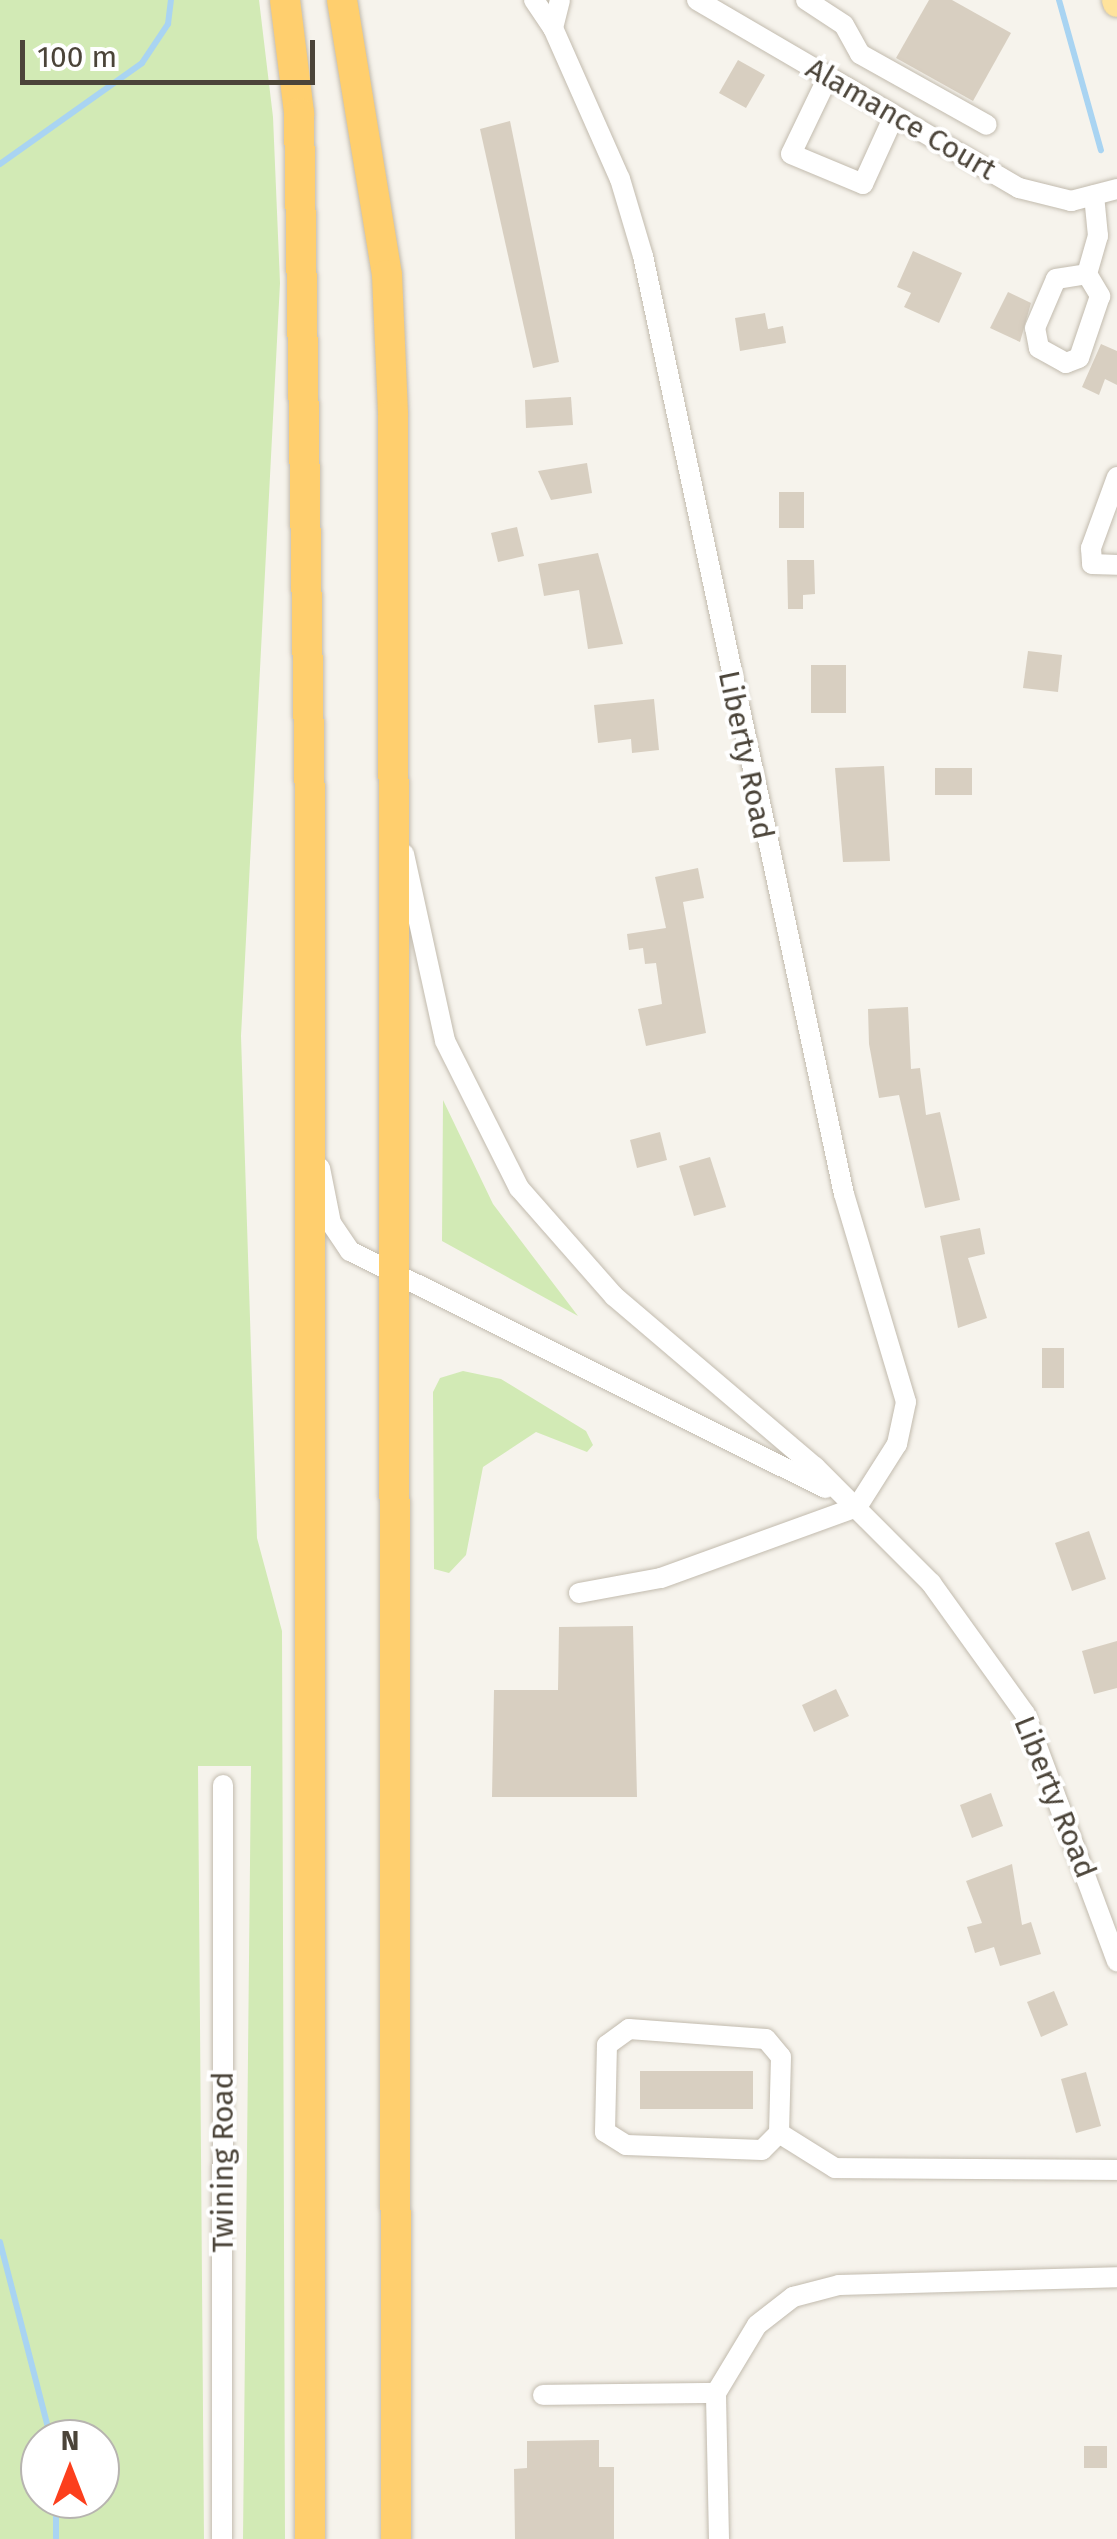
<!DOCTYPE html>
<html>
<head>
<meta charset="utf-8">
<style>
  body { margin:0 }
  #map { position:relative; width:1117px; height:2539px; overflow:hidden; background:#f6f3ec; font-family:"Fira Sans",sans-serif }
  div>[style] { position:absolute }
  .green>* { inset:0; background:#d2eab5 }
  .stream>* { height:6px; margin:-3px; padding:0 3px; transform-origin:3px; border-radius:3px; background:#a9d4f2 }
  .building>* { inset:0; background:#d8cfc1 }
  .roads { filter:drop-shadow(0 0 2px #c2bbae) drop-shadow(0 0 2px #c2bbae) }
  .minor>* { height:20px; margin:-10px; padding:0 10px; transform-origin:10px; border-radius:10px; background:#fff }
  .major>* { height:28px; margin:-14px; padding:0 14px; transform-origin:14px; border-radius:14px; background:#ffe39c }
  .highway>* { height:30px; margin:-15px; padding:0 15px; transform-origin:15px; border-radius:15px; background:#ffcf6e }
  span { translate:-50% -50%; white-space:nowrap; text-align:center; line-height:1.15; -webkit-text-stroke:8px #fff; paint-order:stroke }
  .street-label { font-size:30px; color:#4b4439 }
  .north { position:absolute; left:20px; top:2419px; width:100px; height:100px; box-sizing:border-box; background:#fff; border:2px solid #b7b4b0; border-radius:50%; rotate:0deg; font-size:28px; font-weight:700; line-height:40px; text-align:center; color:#4b4439 }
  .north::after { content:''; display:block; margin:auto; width:35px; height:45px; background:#fc3f1d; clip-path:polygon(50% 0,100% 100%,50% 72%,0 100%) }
  .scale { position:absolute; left:20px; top:40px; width:295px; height:45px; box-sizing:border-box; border:5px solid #4b4439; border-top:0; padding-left:12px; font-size:30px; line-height:35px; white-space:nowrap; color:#4b4439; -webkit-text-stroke:8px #fff; paint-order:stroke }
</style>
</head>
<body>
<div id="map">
  <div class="green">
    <i style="clip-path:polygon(evenodd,0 0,259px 0,273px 117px,280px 283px,241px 1036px,257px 1538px,282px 1631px,285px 2539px,243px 2539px,251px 1766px,198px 1766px,204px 2539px,0 2539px,0 0,40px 2439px,100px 2439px,100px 2499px,40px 2499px,40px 2439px)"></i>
    <i style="clip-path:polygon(443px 1100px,493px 1204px,578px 1316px,442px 1241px)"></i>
    <i style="clip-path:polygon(463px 1371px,501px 1379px,586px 1431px,593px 1445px,587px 1452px,536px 1432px,483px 1467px,466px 1555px,449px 1573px,434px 1569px,433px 1392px,440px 1378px)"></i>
  </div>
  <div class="stream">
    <i style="left:1059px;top:0;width:156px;rotate:74.4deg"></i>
    <i style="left:0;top:164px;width:174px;rotate:-35.4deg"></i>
    <i style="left:142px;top:63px;width:47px;rotate:-56.3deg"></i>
    <i style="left:168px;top:24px;width:24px;rotate:-83deg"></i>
    <i style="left:0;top:2242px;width:203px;rotate:75.5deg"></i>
    <i style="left:56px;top:2539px;width:40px;rotate:-90deg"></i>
  </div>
  <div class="building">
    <i style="clip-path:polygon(929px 0,952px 0,1011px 33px,973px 101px,896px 58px)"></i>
    <i style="clip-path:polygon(738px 60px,765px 75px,746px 108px,719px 93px)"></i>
    <i style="clip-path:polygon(510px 121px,559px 362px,533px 368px,480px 129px)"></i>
    <i style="clip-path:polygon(913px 251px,962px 273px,939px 323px,904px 307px,911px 293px,897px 287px)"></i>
    <i style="clip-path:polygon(1008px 292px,1031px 303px,1020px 342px,990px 328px)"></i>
    <i style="clip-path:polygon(765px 313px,768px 329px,783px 326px,786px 343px,740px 351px,735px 318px)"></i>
    <i style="clip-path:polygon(1101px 344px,1117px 351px,1117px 385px,1105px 379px,1099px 395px,1082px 387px)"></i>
    <i style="clip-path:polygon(571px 397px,573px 425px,526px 428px,525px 400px)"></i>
    <i style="clip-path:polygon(587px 463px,592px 493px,551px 500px,538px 471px)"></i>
    <i style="clip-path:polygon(779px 492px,804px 492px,804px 528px,779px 528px)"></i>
    <i style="clip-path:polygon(517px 527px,524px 556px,498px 562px,491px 533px)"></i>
    <i style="clip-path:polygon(598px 553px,623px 644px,588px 649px,579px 590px,544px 596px,538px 564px)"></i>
    <i style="clip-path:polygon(787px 560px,814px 560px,815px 594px,803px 595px,803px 609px,788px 609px)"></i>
    <i style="clip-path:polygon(1028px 651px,1062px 655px,1058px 692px,1023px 688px)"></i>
    <i style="clip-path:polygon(811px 665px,846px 665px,846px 713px,811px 713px)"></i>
    <i style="clip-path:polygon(654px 699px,659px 750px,632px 753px,631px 739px,598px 743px,594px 705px)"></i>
    <i style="clip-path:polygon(884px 766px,890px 861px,843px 862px,835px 768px)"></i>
    <i style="clip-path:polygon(935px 768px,972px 768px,972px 795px,935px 795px)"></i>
    <i style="clip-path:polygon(698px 868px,704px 898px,683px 902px,706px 1033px,646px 1046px,638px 1009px,662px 1004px,656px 963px,645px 964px,643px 948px,629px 950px,627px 934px,666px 928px,655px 877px)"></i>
    <i style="clip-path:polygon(908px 1007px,911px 1069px,920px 1068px,926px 1115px,940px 1112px,960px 1200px,925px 1208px,899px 1095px,879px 1098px,869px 1044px,868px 1009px)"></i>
    <i style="clip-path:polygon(660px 1132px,667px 1160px,637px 1168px,630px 1140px)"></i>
    <i style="clip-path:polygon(710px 1157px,726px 1207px,694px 1216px,679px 1166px)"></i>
    <i style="clip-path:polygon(980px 1228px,985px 1254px,968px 1258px,987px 1318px,958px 1328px,940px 1236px)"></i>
    <i style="clip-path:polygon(1042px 1348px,1064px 1348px,1064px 1388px,1042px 1388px)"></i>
    <i style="clip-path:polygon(1089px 1531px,1106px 1579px,1072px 1591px,1055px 1543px)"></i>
    <i style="clip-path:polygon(633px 1626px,637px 1797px,492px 1797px,494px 1690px,558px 1690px,559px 1627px)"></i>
    <i style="clip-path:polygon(1117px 1641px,1117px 1688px,1094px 1694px,1082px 1651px)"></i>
    <i style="clip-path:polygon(836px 1689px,849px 1716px,814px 1732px,802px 1705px)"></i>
    <i style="clip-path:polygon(991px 1793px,1003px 1826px,972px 1838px,960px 1805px)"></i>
    <i style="clip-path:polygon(1012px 1864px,1022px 1925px,1031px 1922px,1041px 1954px,1000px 1966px,994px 1947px,975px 1953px,967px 1927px,982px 1923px,966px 1881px)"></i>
    <i style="clip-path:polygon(1054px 1991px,1068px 2025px,1041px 2037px,1027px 2002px)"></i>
    <i style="clip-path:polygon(640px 2071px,753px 2071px,753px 2109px,640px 2109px)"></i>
    <i style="clip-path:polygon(1086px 2072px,1101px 2126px,1076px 2133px,1061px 2079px)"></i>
    <i style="clip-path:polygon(599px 2440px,599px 2467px,614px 2467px,614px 2539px,515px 2539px,514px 2469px,527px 2468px,527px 2441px)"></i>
    <i style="clip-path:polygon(1084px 2446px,1107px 2446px,1107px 2468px,1084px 2468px)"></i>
  </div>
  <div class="roads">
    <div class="minor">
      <i style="left:534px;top:0;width:34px;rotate:56deg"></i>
      <i style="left:560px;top:0;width:29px;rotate:104deg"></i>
      <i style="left:553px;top:28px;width:165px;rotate:66.1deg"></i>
      <i style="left:620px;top:179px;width:80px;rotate:73.4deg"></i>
      <i style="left:643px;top:256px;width:959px;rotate:77.91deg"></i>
      <i style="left:844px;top:1194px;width:217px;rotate:73.4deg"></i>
      <i style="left:906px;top:1402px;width:43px;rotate:102.1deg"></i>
      <i style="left:897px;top:1444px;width:75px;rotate:122.4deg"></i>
      <i style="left:697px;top:0;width:373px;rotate:30.3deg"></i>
      <i style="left:1019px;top:188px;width:54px;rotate:14deg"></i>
      <i style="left:1071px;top:201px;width:48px;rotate:-14.6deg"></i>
      <i style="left:806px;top:0;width:45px;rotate:33.3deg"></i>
      <i style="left:844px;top:25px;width:33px;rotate:61deg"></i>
      <i style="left:860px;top:54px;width:145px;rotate:29.2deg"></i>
      <i style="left:828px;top:77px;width:85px;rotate:115.7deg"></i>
      <i style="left:791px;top:154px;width:78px;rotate:22.6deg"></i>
      <i style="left:863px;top:184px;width:75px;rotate:-65.5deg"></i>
      <i style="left:1087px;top:274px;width:26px;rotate:59deg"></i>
      <i style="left:1100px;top:296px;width:65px;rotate:108.7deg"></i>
      <i style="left:1079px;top:358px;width:14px;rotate:159deg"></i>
      <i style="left:1066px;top:363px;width:31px;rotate:-151deg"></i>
      <i style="left:1039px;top:348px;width:20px;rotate:-101deg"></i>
      <i style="left:1035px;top:328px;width:53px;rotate:-66.8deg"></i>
      <i style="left:1056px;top:279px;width:31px;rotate:-9deg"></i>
      <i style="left:1087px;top:274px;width:40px;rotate:-74deg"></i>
      <i style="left:1098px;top:236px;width:41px;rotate:-95.6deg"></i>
      <i style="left:1117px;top:477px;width:76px;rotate:110.1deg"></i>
      <i style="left:1091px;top:548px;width:16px;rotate:86deg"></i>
      <i style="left:1092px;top:564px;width:25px;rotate:2deg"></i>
      <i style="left:404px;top:854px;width:191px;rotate:77.6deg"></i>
      <i style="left:445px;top:1041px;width:165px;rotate:63.3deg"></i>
      <i style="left:519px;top:1188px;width:144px;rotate:48.7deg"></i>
      <i style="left:614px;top:1296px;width:264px;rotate:40.4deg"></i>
      <i style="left:815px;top:1467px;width:164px;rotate:45deg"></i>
      <i style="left:931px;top:1583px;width:161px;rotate:54.3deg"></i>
      <i style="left:1025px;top:1714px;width:264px;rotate:69.6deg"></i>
      <i style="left:320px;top:1168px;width:56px;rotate:78.7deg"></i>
      <i style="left:331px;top:1223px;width:34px;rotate:56deg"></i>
      <i style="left:350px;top:1251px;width:531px;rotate:26.52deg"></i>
      <i style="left:579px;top:1593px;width:83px;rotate:-10.4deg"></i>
      <i style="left:661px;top:1578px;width:208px;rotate:-19.9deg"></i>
      <i style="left:629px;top:2029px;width:137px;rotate:4.2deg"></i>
      <i style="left:766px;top:2039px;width:23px;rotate:50deg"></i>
      <i style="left:781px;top:2057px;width:76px;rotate:91.5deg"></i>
      <i style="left:779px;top:2133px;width:24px;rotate:135deg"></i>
      <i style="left:762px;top:2150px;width:136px;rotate:-177.9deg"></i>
      <i style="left:626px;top:2145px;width:25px;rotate:-148deg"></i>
      <i style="left:605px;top:2132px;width:87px;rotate:-88.7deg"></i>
      <i style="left:607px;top:2045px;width:27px;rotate:-36deg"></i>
      <i style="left:779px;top:2133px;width:66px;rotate:32deg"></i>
      <i style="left:835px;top:2168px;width:282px;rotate:0.4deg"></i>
      <i style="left:543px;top:2395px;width:173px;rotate:-0.7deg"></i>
      <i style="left:222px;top:2539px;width:754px;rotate:-89.92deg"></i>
      <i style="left:719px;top:2539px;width:146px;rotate:-91.2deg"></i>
      <i style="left:716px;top:2393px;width:79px;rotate:-58.9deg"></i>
      <i style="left:757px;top:2325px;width:46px;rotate:-37.9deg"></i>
      <i style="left:793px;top:2297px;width:48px;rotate:-14.6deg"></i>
      <i style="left:839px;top:2285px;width:278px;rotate:-1.6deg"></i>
    </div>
    <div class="major">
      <i style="left:1116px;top:0;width:3px;rotate:72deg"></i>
    </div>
    <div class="highway">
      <i style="left:285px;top:0;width:114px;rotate:82.9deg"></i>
      <i style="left:299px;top:113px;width:703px;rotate:89.1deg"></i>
      <i style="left:310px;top:816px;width:1723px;rotate:90deg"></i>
      <i style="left:342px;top:0;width:279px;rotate:80.7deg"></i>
      <i style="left:387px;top:275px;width:140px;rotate:87.5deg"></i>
      <i style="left:393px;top:415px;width:2124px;rotate:89.92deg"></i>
    </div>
  </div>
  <div class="street-label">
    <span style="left:901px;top:119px;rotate:30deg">Alamance Court</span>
    <span style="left:746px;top:755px;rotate:78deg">Liberty Road</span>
    <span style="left:1055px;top:1797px;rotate:68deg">Liberty Road</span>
    <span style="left:223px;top:2162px;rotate:-90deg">Twining Road</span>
  </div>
  <div class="north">N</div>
  <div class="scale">100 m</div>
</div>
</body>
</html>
